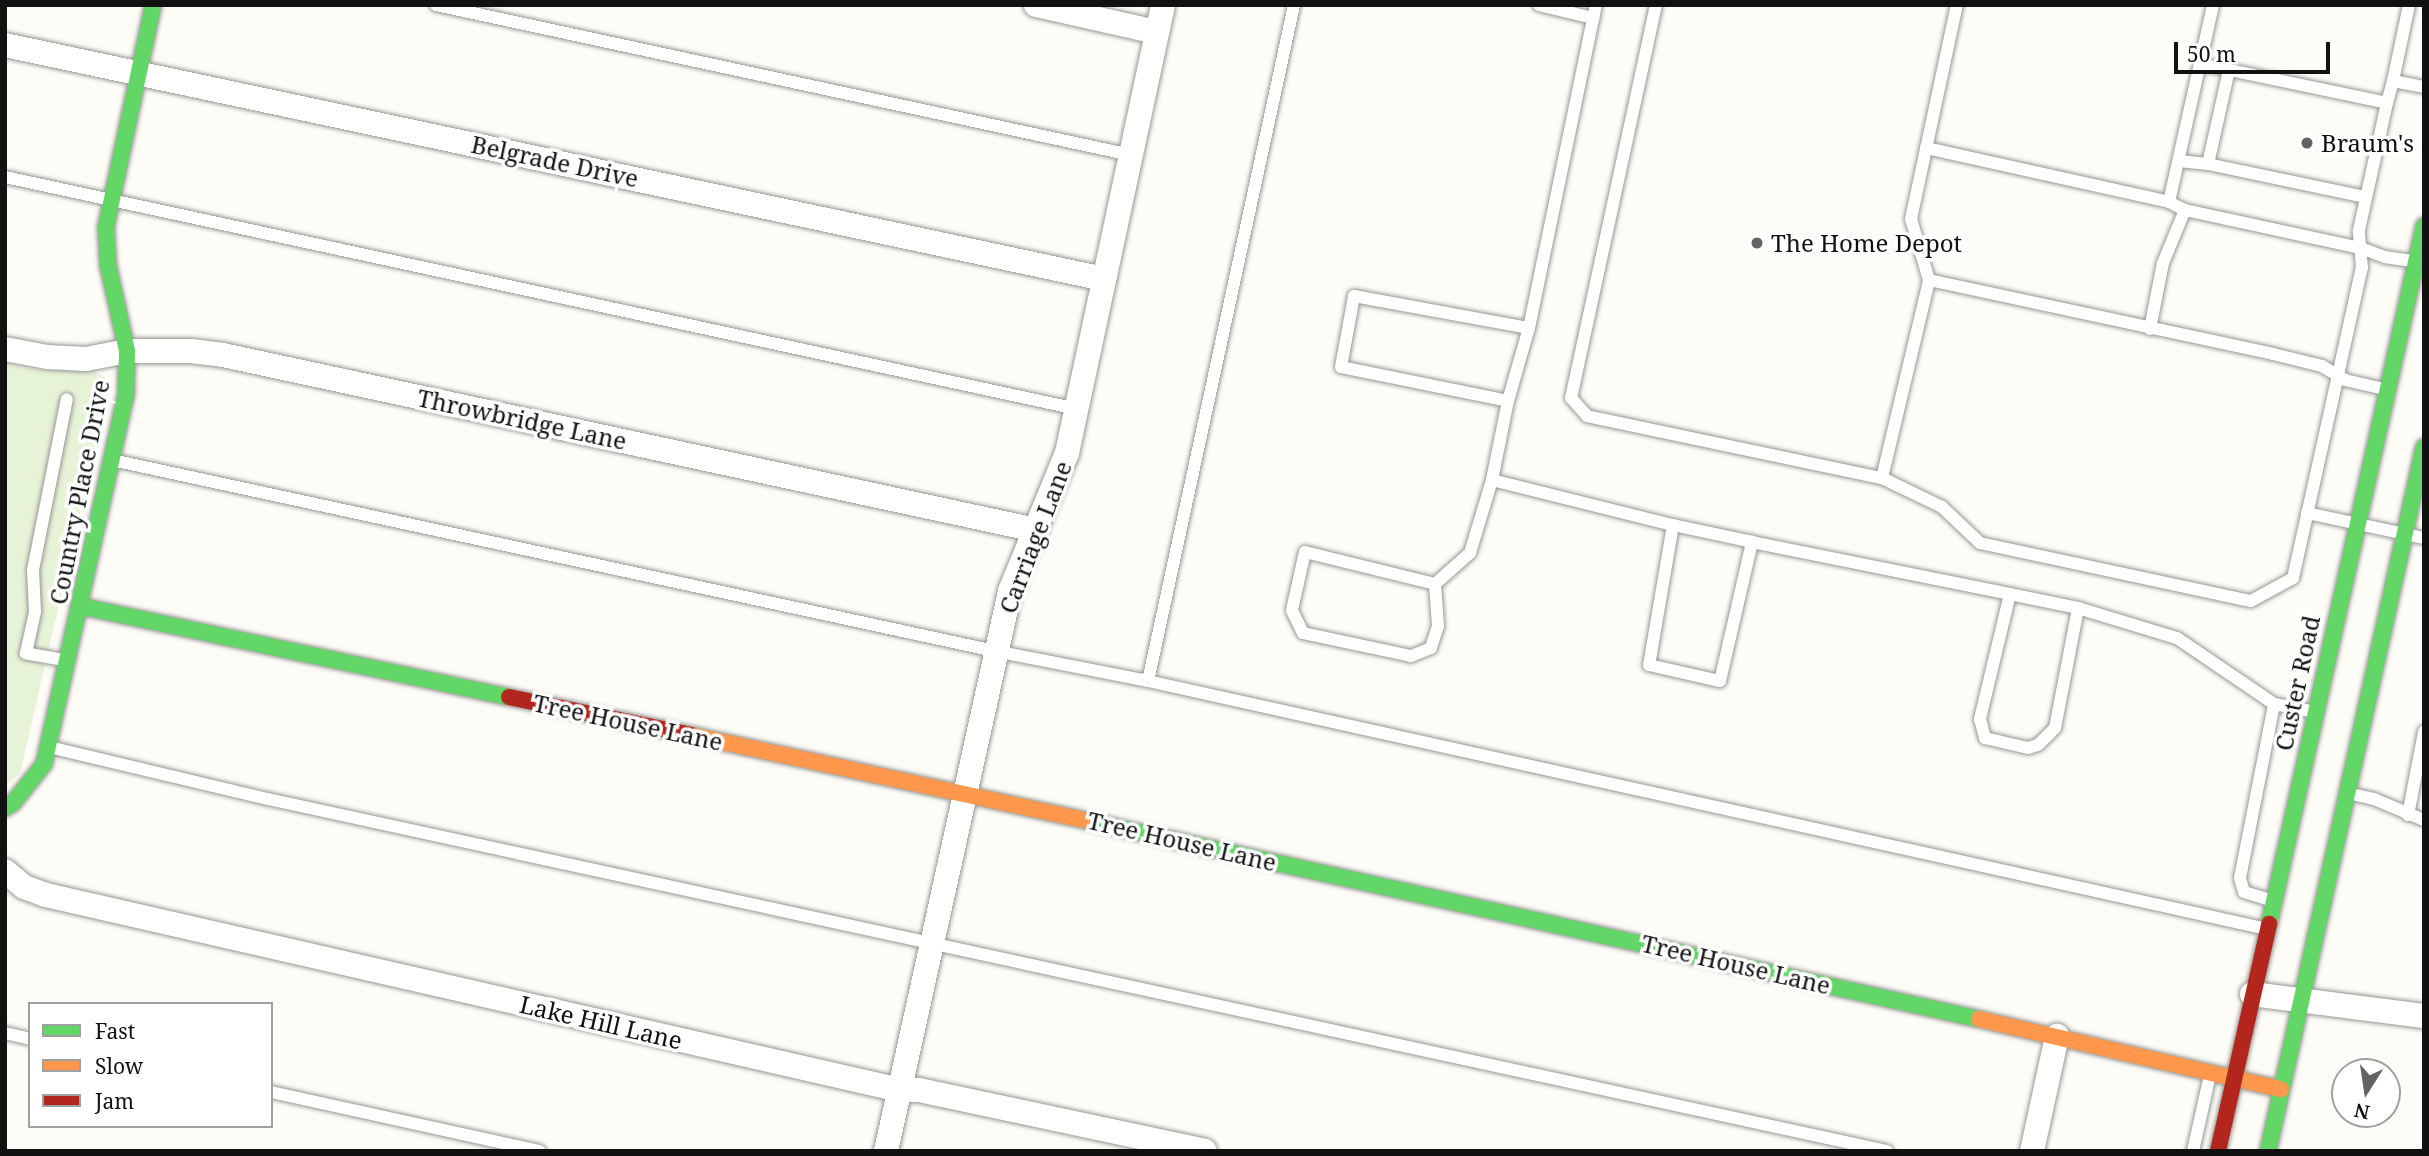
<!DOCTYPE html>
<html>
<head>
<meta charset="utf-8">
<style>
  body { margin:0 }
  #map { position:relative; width:2429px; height:1156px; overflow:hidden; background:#fdfcf7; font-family:"Noto Serif",serif }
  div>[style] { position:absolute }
  .green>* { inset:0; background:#e7f3d7 }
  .roads { filter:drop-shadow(0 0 2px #979795) drop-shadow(0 0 2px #979795) }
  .lane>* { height:12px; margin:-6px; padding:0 6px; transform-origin:6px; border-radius:6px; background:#fffffe }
  .street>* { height:24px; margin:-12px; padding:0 12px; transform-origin:12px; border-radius:12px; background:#fffffe }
  .fast>* { height:16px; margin:-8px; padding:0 8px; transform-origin:8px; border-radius:8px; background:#63d668 }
  .slow>* { height:16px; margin:-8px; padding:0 8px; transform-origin:8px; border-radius:8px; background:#ff974d }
  .jam>* { height:16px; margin:-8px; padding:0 8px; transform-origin:8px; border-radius:8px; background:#b3261e }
  .dots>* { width:19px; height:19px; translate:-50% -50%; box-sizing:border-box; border:4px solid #fff; border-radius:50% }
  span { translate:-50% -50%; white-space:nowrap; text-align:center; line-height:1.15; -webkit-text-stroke:7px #fff; paint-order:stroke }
  .poi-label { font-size:24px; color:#111 }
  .left { translate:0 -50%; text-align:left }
  .street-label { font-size:24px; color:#111 }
  .frame { position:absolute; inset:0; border:7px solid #111; pointer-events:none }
  .legend { position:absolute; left:28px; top:1002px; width:245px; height:126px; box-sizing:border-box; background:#fff; border:2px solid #a0a0a0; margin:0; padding:9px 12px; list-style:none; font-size:21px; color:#111 }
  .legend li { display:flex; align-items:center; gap:14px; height:35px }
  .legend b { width:35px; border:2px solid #a0a0a0 }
  .north { position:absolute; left:2331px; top:1058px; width:70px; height:70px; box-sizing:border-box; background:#fff; border:2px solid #a0a0a0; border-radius:50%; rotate:192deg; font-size:19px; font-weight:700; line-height:28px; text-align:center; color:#111 }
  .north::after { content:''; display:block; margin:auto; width:24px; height:32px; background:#646362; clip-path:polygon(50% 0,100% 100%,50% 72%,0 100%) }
  .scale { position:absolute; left:2174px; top:42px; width:156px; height:32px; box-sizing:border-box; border:4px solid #111; border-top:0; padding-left:9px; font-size:21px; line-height:24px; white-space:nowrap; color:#111; -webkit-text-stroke:5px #fff; paint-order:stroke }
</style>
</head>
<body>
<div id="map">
  <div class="green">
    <i style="clip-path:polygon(5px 363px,35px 370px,94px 372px,105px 377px,108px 391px,20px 774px,5px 786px)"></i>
  </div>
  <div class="roads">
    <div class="lane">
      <i style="left:436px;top:5px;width:711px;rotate:12.18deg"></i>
      <i style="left:1539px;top:5px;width:56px;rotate:13.5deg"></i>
      <i style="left:1656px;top:5px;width:402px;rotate:102.2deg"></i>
      <i style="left:1571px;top:398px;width:24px;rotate:48deg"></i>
      <i style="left:1587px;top:416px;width:301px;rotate:11.9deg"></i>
      <i style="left:1882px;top:478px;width:204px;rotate:-76.6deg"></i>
      <i style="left:1929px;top:280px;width:64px;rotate:-106.4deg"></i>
      <i style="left:1911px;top:219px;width:219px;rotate:-77.9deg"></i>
      <i style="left:2201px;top:64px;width:190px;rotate:11.8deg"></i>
      <i style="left:2387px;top:103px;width:23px;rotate:-75deg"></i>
      <i style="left:2393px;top:81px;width:32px;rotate:11deg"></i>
      <i style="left:2393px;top:81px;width:78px;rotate:-78.1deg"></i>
      <i style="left:1926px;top:148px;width:249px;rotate:12.5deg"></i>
      <i style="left:2169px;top:202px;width:202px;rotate:-77.4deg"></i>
      <i style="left:2179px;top:161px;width:29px;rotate:6deg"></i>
      <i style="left:2208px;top:164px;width:96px;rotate:-77.4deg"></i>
      <i style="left:2208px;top:164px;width:160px;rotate:11.9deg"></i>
      <i style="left:5px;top:177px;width:1097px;rotate:12.21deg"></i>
      <i style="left:2169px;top:202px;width:18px;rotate:27deg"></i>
      <i style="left:2185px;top:210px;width:180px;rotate:12.2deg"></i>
      <i style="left:2361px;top:248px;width:25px;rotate:21deg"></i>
      <i style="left:2384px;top:257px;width:29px;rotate:8deg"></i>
      <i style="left:1929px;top:280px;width:352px;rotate:12.1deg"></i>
      <i style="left:2273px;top:354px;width:50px;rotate:13.8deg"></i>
      <i style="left:2322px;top:366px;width:27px;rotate:31deg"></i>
      <i style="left:2345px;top:380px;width:39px;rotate:13deg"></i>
      <i style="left:2150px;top:329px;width:67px;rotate:-78.9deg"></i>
      <i style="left:2163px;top:263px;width:57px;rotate:-67.5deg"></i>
      <i style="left:1508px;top:401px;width:76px;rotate:-74deg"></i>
      <i style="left:112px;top:460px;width:903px;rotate:12.21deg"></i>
      <i style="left:995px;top:651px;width:156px;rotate:11.1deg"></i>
      <i style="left:1148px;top:681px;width:1141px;rotate:12.5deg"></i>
      <i style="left:1882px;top:478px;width:67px;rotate:25.8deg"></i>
      <i style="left:1942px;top:507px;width:52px;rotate:43.5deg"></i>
      <i style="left:1980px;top:543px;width:277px;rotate:12.1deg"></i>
      <i style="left:2251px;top:601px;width:48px;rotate:-28.7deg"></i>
      <i style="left:2293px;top:578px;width:318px;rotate:-77.5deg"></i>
      <i style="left:2362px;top:268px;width:38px;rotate:-95deg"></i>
      <i style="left:2359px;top:230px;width:130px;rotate:-77.6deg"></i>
      <i style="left:1492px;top:480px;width:81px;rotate:-78.6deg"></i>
      <i style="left:1508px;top:401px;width:170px;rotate:-168.5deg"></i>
      <i style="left:1341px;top:367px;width:72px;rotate:-79.6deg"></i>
      <i style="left:1354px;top:296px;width:178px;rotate:10.4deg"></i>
      <i style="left:1529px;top:328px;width:330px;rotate:-78.3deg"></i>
      <i style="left:2307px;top:513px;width:120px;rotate:12.1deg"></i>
      <i style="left:1673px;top:525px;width:81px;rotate:12.1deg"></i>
      <i style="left:1435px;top:584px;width:42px;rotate:85.9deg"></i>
      <i style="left:1438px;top:626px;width:23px;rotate:108deg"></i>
      <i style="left:1431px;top:648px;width:22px;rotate:158deg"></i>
      <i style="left:1411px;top:656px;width:110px;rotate:-168deg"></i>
      <i style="left:1303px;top:633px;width:25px;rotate:-116deg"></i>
      <i style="left:1292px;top:610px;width:59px;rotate:-77.4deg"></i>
      <i style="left:1305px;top:552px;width:134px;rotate:13.8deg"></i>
      <i style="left:1435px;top:584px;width:47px;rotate:-41.5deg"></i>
      <i style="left:1470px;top:553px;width:76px;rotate:-73.2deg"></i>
      <i style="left:1492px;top:480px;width:187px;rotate:14deg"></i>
      <i style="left:1673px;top:525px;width:142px;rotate:99.7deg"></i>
      <i style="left:1649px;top:665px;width:73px;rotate:12.7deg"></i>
      <i style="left:1720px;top:681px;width:143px;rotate:-77deg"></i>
      <i style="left:1752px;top:542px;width:263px;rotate:11.4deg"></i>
      <i style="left:2010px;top:594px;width:129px;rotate:103.5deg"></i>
      <i style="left:1980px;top:719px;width:20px;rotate:75deg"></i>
      <i style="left:1985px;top:738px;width:44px;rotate:13.1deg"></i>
      <i style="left:2028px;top:748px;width:10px;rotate:-17deg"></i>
      <i style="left:2038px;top:745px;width:24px;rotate:-45deg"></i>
      <i style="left:2055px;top:728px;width:122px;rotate:-79.1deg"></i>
      <i style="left:2078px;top:608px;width:69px;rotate:-168.4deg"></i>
      <i style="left:2078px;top:608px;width:103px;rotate:16.9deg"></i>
      <i style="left:2177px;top:638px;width:117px;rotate:34.2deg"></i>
      <i style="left:64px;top:660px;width:39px;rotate:-170deg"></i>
      <i style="left:26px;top:653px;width:42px;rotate:-77.6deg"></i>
      <i style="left:35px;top:612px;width:42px;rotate:-92.7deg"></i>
      <i style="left:33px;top:570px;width:174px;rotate:-78.8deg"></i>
      <i style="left:1148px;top:681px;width:692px;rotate:-77.81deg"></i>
      <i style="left:49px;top:747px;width:225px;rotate:13.4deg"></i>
      <i style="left:268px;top:799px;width:1657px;rotate:12.27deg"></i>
      <i style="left:2352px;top:794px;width:23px;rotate:13deg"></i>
      <i style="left:2374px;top:799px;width:54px;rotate:22.8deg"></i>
      <i style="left:2408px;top:815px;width:85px;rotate:-79.1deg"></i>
      <i style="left:2270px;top:900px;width:27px;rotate:-163deg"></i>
      <i style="left:2244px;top:892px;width:15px;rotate:-106deg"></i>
      <i style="left:2240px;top:878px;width:177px;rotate:-78.9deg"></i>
      <i style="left:2274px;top:704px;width:38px;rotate:11deg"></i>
      <i style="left:5px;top:1033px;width:26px;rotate:13deg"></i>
      <i style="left:271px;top:1092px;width:275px;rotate:12.4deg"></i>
      <i style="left:2193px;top:1151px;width:78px;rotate:-77.4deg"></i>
    </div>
    <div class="street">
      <i style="left:1036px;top:5px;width:124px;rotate:12.6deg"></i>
      <i style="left:5px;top:45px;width:1124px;rotate:12.02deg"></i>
      <i style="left:5px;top:349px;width:43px;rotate:10.8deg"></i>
      <i style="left:47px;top:357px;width:39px;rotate:3deg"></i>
      <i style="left:86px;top:359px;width:42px;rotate:-11deg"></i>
      <i style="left:127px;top:351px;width:64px"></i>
      <i style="left:191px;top:351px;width:32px;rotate:7deg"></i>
      <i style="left:223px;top:355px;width:832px;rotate:12.15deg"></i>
      <i style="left:5px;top:871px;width:25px;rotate:40deg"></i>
      <i style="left:24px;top:887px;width:23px;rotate:20deg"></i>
      <i style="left:46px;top:895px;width:876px;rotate:12.86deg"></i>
      <i style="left:900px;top:1090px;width:19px"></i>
      <i style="left:919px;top:1090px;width:292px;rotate:12deg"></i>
      <i style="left:2252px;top:994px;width:173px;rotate:7.3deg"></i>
      <i style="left:886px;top:1151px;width:574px;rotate:-77.51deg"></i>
      <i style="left:1010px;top:591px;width:149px;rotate:-67.6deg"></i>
      <i style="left:1067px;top:453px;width:458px;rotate:-77.9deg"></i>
      <i style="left:2032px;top:1151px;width:118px;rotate:-77.7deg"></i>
    </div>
    <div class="fast">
      <i style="left:80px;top:606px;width:439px;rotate:12deg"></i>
      <i style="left:5px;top:808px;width:9px;rotate:-32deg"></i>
      <i style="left:13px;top:803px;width:50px;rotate:-51.5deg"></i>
      <i style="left:44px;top:764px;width:380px;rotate:-77.5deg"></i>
      <i style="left:126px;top:393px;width:42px;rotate:-88.6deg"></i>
      <i style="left:127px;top:351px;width:88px;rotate:-102.5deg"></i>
      <i style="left:108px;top:265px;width:38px;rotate:-93deg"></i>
      <i style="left:106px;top:227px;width:227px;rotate:-78deg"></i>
      <i style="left:1088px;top:821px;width:913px;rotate:12.53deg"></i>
      <i style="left:2269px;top:924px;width:715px;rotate:-77.48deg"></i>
      <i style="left:2268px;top:1151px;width:721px;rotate:-77.51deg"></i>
    </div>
    <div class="slow">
      <i style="left:691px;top:735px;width:406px;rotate:12.2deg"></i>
      <i style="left:1979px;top:1019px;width:310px;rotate:13.1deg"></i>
    </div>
    <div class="jam">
      <i style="left:509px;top:697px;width:186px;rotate:11.8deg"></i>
      <i style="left:2218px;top:1151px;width:233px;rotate:-77.3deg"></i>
    </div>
  </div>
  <div class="dots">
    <i style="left:2307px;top:143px;background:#646362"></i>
    <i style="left:1757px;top:243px;background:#646362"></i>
  </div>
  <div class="poi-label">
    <span class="left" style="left:2321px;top:143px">Braum's</span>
    <span class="left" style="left:1771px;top:243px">The Home Depot</span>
  </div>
  <div class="street-label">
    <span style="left:555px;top:161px;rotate:12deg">Belgrade Drive</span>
    <span style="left:522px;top:419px;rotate:12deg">Throwbridge Lane</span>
    <span style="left:79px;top:492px;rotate:-79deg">Country Place Drive</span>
    <span style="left:1035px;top:537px;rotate:-69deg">Carriage Lane</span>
    <span style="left:2297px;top:683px;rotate:-78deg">Custer Road</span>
    <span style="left:628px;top:722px;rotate:12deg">Tree House Lane</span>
    <span style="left:1182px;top:841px;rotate:13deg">Tree House Lane</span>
    <span style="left:1736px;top:964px;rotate:13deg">Tree House Lane</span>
    <span style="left:601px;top:1022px;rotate:13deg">Lake Hill Lane</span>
  </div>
  <div class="frame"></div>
  <ul class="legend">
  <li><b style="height:9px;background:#63d668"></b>Fast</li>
  <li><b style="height:9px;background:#ff974d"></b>Slow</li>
  <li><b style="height:9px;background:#b3261e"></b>Jam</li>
  </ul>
  <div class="north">N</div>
  <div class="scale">50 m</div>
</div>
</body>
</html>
